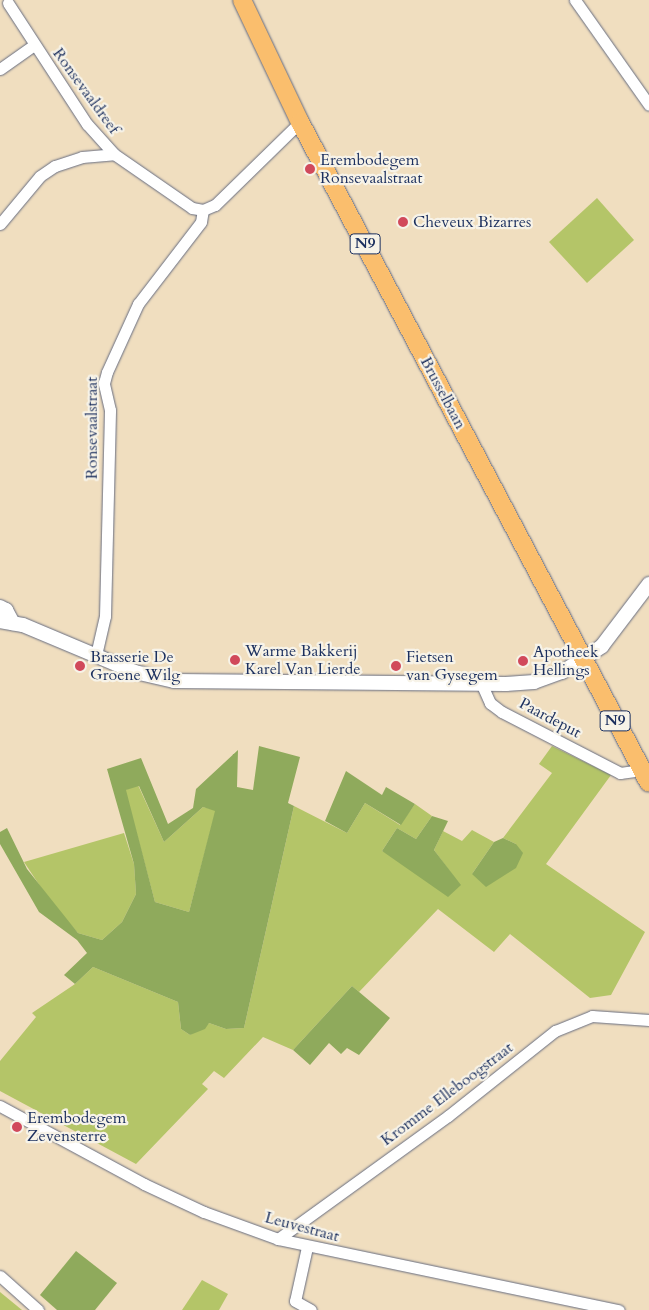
<!DOCTYPE html>
<html>
<head>
<meta charset="utf-8">
<style>
  body { margin:0 }
  #map { position:relative; width:649px; height:1310px; overflow:hidden; background:#f0debf; font-family:Cardo,serif }
  div>[style] { position:absolute }
  .green>* { inset:0; background:#b4c568 }
  .forest>* { inset:0; background:#8faa5c }
  .roads { filter:drop-shadow(0 0 1px #666c80) drop-shadow(0 0 1px #666c80) }
  .minor>* { height:11px; margin:-5.5px; padding:0 5.5px; transform-origin:5.5px; border-radius:5.5px; background:#fff }
  .tertiary>* { height:14px; margin:-7px; padding:0 7px; transform-origin:7px; border-radius:7px; background:#fff }
  .primary>* { height:18px; margin:-9px; padding:0 9px; transform-origin:9px; border-radius:9px; background:#fabe6d }
  .dots>* { width:14px; height:14px; translate:-50% -50%; box-sizing:border-box; border:2px solid #f7f3e8; border-radius:50% }
  span { translate:-50% -50%; white-space:nowrap; text-align:center; line-height:1.15; -webkit-text-stroke:4.5px #f7f3e8; paint-order:stroke }
  .shield-label span { padding:1px 4px; background:#f7f3e8; border:1px solid; border-radius:4px; -webkit-text-stroke-width:0 }
  .shield-label { font-size:15px; color:#1b2f5e; font-weight:700 }
  .street-label { font-size:16px; color:#1b2f5e }
  .poi-label { font-size:16px; color:#1b2f5e }
  .left { translate:0 -50%; text-align:left }
</style>
</head>
<body>
<div id="map">
  <div class="green">
    <i style="clip-path:polygon(597px 198px,634px 240px,587px 283px,549px 242px)"></i>
    <i style="clip-path:polygon(552px 746px,611px 775px,546px 864px,645px 932px,611px 995px,590px 998px,510px 934px,494px 952px,438px 909px,359px 992px,352px 986px,293px 1050px,263px 1037px,224px 1078px,214px 1071px,202px 1084px,208px 1089px,136px 1164px,0 1091px,0 1061px,36px 1017px,32px 1013px,75px 984px,93px 967px,178px 1002px,181px 1029px,190px 1035px,209px 1023px,226px 1029px,244px 1028px,294px 806px,347px 833px,365px 803px,400px 825px,415px 804px,432px 816px,416px 839px,397px 828px,382px 851px,460px 885px,434px 850px,443px 831px,462px 841px,472px 830px,494px 842px,472px 874px,516px 844px,503px 838px,552px 773px,539px 764px)"></i>
    <i style="clip-path:polygon(138px 785px,164px 842px,203px 807px,216px 810px,189px 912px,155px 902px,125px 790px)"></i>
    <i style="clip-path:polygon(124px 833px,134px 864px,136px 894px,122px 922px,102px 940px,78px 933px,52px 904px,24px 862px)"></i>
    <i style="clip-path:polygon(202px 1280px,228px 1294px,219px 1310px,182px 1310px)"></i>
    <i style="clip-path:polygon(0 1292px,22px 1310px,0 1310px)"></i>
  </div>
  <div class="forest">
    <i style="clip-path:polygon(evenodd,259px 746px,300px 757px,288px 803px,294px 806px,244px 1028px,226px 1029px,209px 1023px,205px 1029px,190px 1035px,181px 1029px,178px 1002px,93px 967px,75px 984px,64px 975px,87px 953px,77px 940px,39px 912px,0 844px,0 832px,7px 828px,27px 869px,78px 933px,102px 940px,122px 922px,136px 894px,134px 864px,107px 769px,141px 758px,168px 824px,193px 808px,196px 789px,238px 750px,237px 787px,253px 790px,259px 746px,139px 786px,164px 842px,203px 807px,215px 811px,189px 912px,155px 902px,126px 790px,139px 786px)"></i>
    <i style="clip-path:polygon(346px 771px,382px 795px,386px 787px,415px 804px,401px 825px,365px 803px,347px 833px,325px 821px)"></i>
    <i style="clip-path:polygon(432px 816px,448px 821px,434px 850px,461px 885px,448px 897px,382px 851px,397px 828px,416px 839px)"></i>
    <i style="clip-path:polygon(503px 838px,516px 844px,523px 853px,516px 868px,486px 887px,472px 874px,494px 842px)"></i>
    <i style="clip-path:polygon(352px 986px,390px 1018px,359px 1055px,347px 1048px,341px 1054px,329px 1043px,310px 1065px,293px 1050px)"></i>
    <i style="clip-path:polygon(76px 1251px,117px 1283px,95px 1310px,57px 1310px,40px 1295px)"></i>
  </div>
  <div class="roads">
    <div class="minor">
      <i style="left:575px;top:0;width:128px;rotate:54.8deg"></i>
      <i style="left:8px;top:3px;width:145px;rotate:56.9deg"></i>
      <i style="left:87px;top:124px;width:40px;rotate:48deg"></i>
      <i style="left:0;top:69px;width:42px;rotate:-35.2deg"></i>
      <i style="left:203px;top:210px;width:13px;rotate:-23deg"></i>
      <i style="left:215px;top:205px;width:119px;rotate:-44.3deg"></i>
      <i style="left:0;top:224px;width:62px;rotate:-50.2deg"></i>
      <i style="left:40px;top:176px;width:18px;rotate:-34deg"></i>
      <i style="left:55px;top:166px;width:28px;rotate:-18deg"></i>
      <i style="left:82px;top:157px;width:32px;rotate:-5deg"></i>
      <i style="left:114px;top:154px;width:95px;rotate:34.7deg"></i>
      <i style="left:192px;top:208px;width:11px;rotate:10deg"></i>
      <i style="left:96px;top:655px;width:40px;rotate:-77deg"></i>
      <i style="left:105px;top:616px;width:206px;rotate:-88.6deg"></i>
      <i style="left:110px;top:410px;width:28px;rotate:-103deg"></i>
      <i style="left:104px;top:383px;width:11px;rotate:-75deg"></i>
      <i style="left:107px;top:372px;width:75px;rotate:-65.5deg"></i>
      <i style="left:138px;top:304px;width:103px;rotate:-52.5deg"></i>
      <i style="left:201px;top:222px;width:12px;rotate:-81deg"></i>
      <i style="left:482px;top:685px;width:20px;rotate:66deg"></i>
      <i style="left:490px;top:703px;width:15px;rotate:37deg"></i>
      <i style="left:502px;top:712px;width:133px;rotate:27.3deg"></i>
      <i style="left:620px;top:773px;width:22px;rotate:-8deg"></i>
      <i style="left:0;top:1106px;width:164px;rotate:28.4deg"></i>
      <i style="left:144px;top:1184px;width:66px;rotate:25deg"></i>
      <i style="left:204px;top:1212px;width:79px;rotate:20deg"></i>
      <i style="left:278px;top:1239px;width:348px;rotate:11.8deg"></i>
      <i style="left:278px;top:1239px;width:210px;rotate:-35.9deg"></i>
      <i style="left:448px;top:1116px;width:137px;rotate:-38.5deg"></i>
      <i style="left:555px;top:1031px;width:40px;rotate:-22deg"></i>
      <i style="left:592px;top:1016px;width:57px;rotate:4deg"></i>
      <i style="left:307px;top:1247px;width:55px;rotate:102.5deg"></i>
      <i style="left:295px;top:1301px;width:18px;rotate:29deg"></i>
      <i style="left:0;top:1276px;width:51px;rotate:41.8deg"></i>
    </div>
    <div class="tertiary">
      <i style="left:0;top:607px;width:7px;rotate:27deg"></i>
      <i style="left:6px;top:610px;width:15px;rotate:62deg"></i>
      <i style="left:0;top:621px;width:23px;rotate:10deg"></i>
      <i style="left:23px;top:625px;width:121px;rotate:22.8deg"></i>
      <i style="left:135px;top:672px;width:40px;rotate:13deg"></i>
      <i style="left:174px;top:681px;width:332px;rotate:0.5deg"></i>
      <i style="left:506px;top:684px;width:28px;rotate:-4deg"></i>
      <i style="left:534px;top:682px;width:30px;rotate:-20deg"></i>
      <i style="left:562px;top:672px;width:25px;rotate:-32deg"></i>
      <i style="left:583px;top:659px;width:23px;rotate:-34deg"></i>
      <i style="left:602px;top:646px;width:78px;rotate:-52.8deg"></i>
    </div>
    <div class="primary">
      <i style="left:242px;top:0;width:135px;rotate:64.6deg"></i>
      <i style="left:300px;top:122px;width:747px;rotate:62.17deg"></i>
    </div>
  </div>
  <div class="dots">
    <i style="left:310px;top:169px;background:#d1495b"></i>
    <i style="left:403px;top:222px;background:#d1495b"></i>
    <i style="left:235px;top:660px;background:#d1495b"></i>
    <i style="left:523px;top:661px;background:#d1495b"></i>
    <i style="left:80px;top:666px;background:#d1495b"></i>
    <i style="left:396px;top:666px;background:#d1495b"></i>
    <i style="left:17px;top:1127px;background:#d1495b"></i>
  </div>
  <div class="shield-label">
    <span style="left:365px;top:244px">N9</span>
    <span style="left:615px;top:721px">N9</span>
  </div>
  <div class="street-label">
    <span style="left:86px;top:91px;rotate:54deg">Ronsevaaldreef</span>
    <span style="left:443px;top:393px;rotate:62deg">Brusselbaan</span>
    <span style="left:92px;top:428px;rotate:-90deg">Ronsevaalstraat</span>
    <span style="left:550px;top:718px;rotate:28deg">Paardeput</span>
    <span style="left:447px;top:1094px;rotate:-37deg">Kromme Elleboogstraat</span>
    <span style="left:302px;top:1227px;rotate:15deg">Leuvestraat</span>
  </div>
  <div class="poi-label">
    <span class="left" style="left:320px;top:169px">Erembodegem<br>Ronsevaalstraat</span>
    <span class="left" style="left:413px;top:222px">Cheveux Bizarres</span>
    <span class="left" style="left:245px;top:660px">Warme Bakkerij<br>Karel Van Lierde</span>
    <span class="left" style="left:533px;top:661px">Apotheek<br>Hellings</span>
    <span class="left" style="left:90px;top:666px">Brasserie De<br>Groene Wilg</span>
    <span class="left" style="left:406px;top:666px">Fietsen<br>van Gysegem</span>
    <span class="left" style="left:27px;top:1127px">Erembodegem<br>Zevensterre</span>
  </div>
</div>
</body>
</html>
